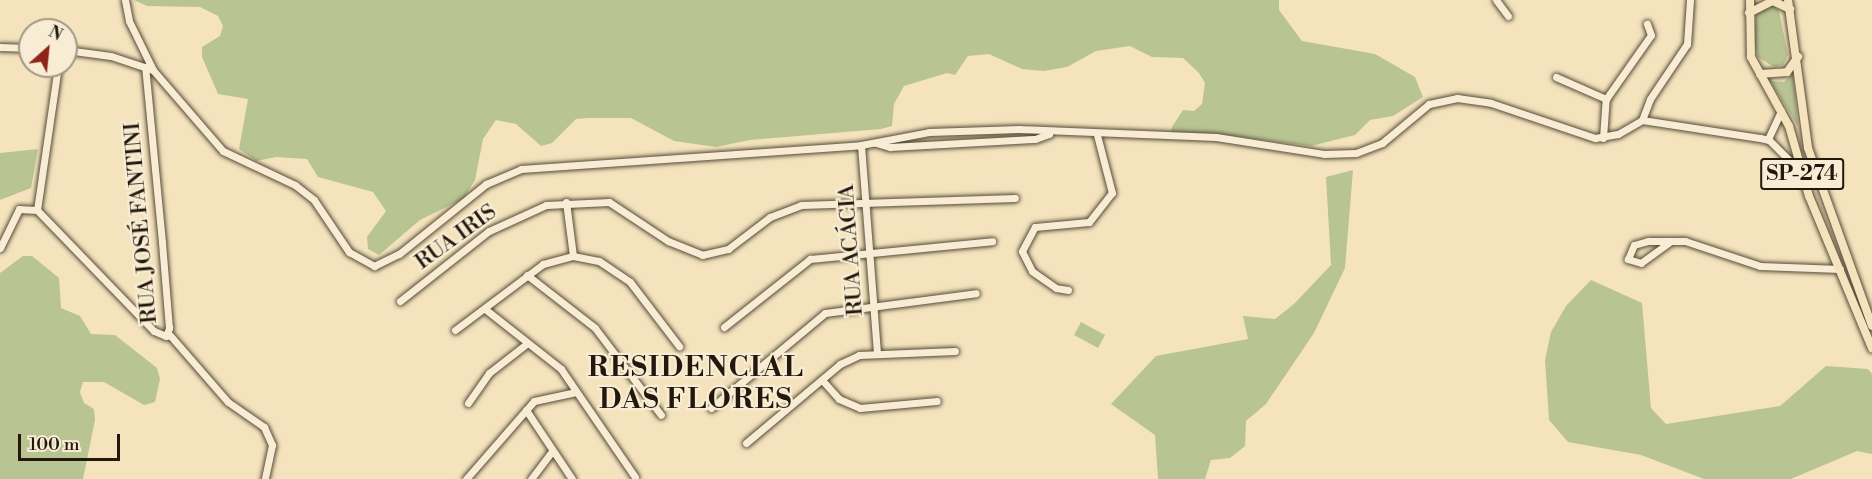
<!DOCTYPE html>
<html>
<head>
<meta charset="utf-8">
<style>
  body { margin:0 }
  #map { position:relative; width:1872px; height:479px; overflow:hidden; background:#f4e3bd; font-family:"Libre Bodoni",serif }
  div>[style] { position:absolute }
  .green>* { inset:0; background:#b9c493 }
  .roads { filter:drop-shadow(0 0 2px #564b39) drop-shadow(0 0 2px #564b39) }
  .minor>* { height:7px; margin:-3.5px; padding:0 3.5px; transform-origin:3.5px; border-radius:3.5px; background:#f8edd4 }
  .major>* { height:8px; margin:-4px; padding:0 4px; transform-origin:4px; border-radius:4px; background:#f4e3bd }
  span { translate:-50% -50%; white-space:nowrap; text-align:center; line-height:1.15; -webkit-text-stroke:4.5px #f8edd4; paint-order:stroke }
  .shield-label span { padding:2px 4px; background:#f8edd4; border:2px solid; border-radius:4px; -webkit-text-stroke-width:0 }
  .shield-label { font-size:21px; color:#22180d; font-weight:700 }
  .street-label { font-size:22px; color:#22180d }
  .district-label { font-size:28px; color:#22180d; font-weight:700; letter-spacing:1.5px }
  .north { position:absolute; left:18px; top:18px; width:60px; height:60px; box-sizing:border-box; background:#f8edd4; border:2px solid #a29884; border-radius:50%; rotate:27deg; font-size:16px; font-weight:700; line-height:24px; text-align:center; color:#22180d }
  .north::after { content:''; display:block; margin:auto; width:21px; height:27px; background:#8f2418; clip-path:polygon(50% 0,100% 100%,50% 72%,0 100%) }
  .scale { position:absolute; left:18px; top:434px; width:102px; height:27px; box-sizing:border-box; border:3px solid #22180d; border-top:0; padding-left:8px; font-size:18px; line-height:21px; white-space:nowrap; color:#22180d; -webkit-text-stroke:4px #f8edd4; paint-order:stroke }
</style>
</head>
<body>
<div id="map">
  <div class="green">
    <i style="clip-path:polygon(134px 0,1279px 0,1279px 10px,1302px 41px,1375px 54px,1415px 77px,1423px 97px,1393px 116px,1370px 120px,1355px 135px,1311px 146px,1225px 135px,1190px 137px,1171px 133px,1172px 127px,1183px 110px,1194px 111px,1202px 104px,1205px 83px,1199px 73px,1183px 58px,1152px 57px,1130px 46px,1096px 51px,1067px 67px,1044px 71px,1022px 69px,989px 54px,968px 56px,955px 75px,947px 73px,904px 86px,894px 104px,892px 126px,881px 129px,750px 140px,716px 147px,674px 141px,631px 118px,588px 118px,576px 119px,552px 143px,541px 146px,516px 124px,496px 120px,483px 139px,475px 180px,463px 199px,420px 220px,379px 255px,368px 249px,367px 237px,386px 211px,373px 192px,318px 177px,307px 159px,276px 157px,256px 161px,239px 149px,248px 99px,218px 94px,202px 57px,202px 47px,220px 36px,223px 26px,218px 16px,200px 7px,147px 6px)"></i>
    <i style="clip-path:polygon(1773px 5px,1779px 11px,1788px 55px,1783px 65px,1774px 67px,1758px 57px,1753px 36px,1757px 12px)"></i>
    <i style="clip-path:polygon(1793px 73px,1798px 126px,1770px 81px,1784px 82px)"></i>
    <i style="clip-path:polygon(38px 149px,31px 188px,0 200px,0 153px)"></i>
    <i style="clip-path:polygon(1353px 170px,1345px 268px,1314px 333px,1266px 404px,1246px 421px,1245px 446px,1230px 458px,1211px 460px,1205px 479px,1158px 479px,1155px 435px,1111px 404px,1156px 356px,1248px 339px,1243px 316px,1275px 319px,1294px 304px,1331px 265px,1326px 177px)"></i>
    <i style="clip-path:polygon(23px 256px,32px 256px,59px 278px,61px 308px,80px 316px,91px 334px,115px 335px,157px 368px,160px 379px,155px 402px,144px 405px,104px 382px,83px 382px,80px 392px,84px 403px,94px 409px,95px 420px,83px 479px,0 479px,0 273px)"></i>
    <i style="clip-path:polygon(1591px 280px,1642px 303px,1651px 408px,1666px 424px,1780px 406px,1826px 366px,1868px 369px,1872px 374px,1872px 454px,1857px 451px,1791px 479px,1704px 479px,1641px 455px,1568px 442px,1549px 420px,1545px 360px,1551px 332px,1566px 306px)"></i>
    <i style="clip-path:polygon(1081px 322px,1105px 335px,1098px 348px,1074px 335px)"></i>
  </div>
  <div class="roads">
    <div class="minor">
      <i style="left:125px;top:0;width:21px;rotate:79deg"></i>
      <i style="left:129px;top:21px;width:55px;rotate:63.9deg"></i>
      <i style="left:1496px;top:0;width:20px;rotate:53deg"></i>
      <i style="left:0;top:47px;width:30px;rotate:2deg"></i>
      <i style="left:66px;top:50px;width:45px;rotate:7.6deg"></i>
      <i style="left:111px;top:56px;width:44px;rotate:18.4deg"></i>
      <i style="left:153px;top:70px;width:107px;rotate:49.2deg"></i>
      <i style="left:223px;top:151px;width:80px;rotate:25.3deg"></i>
      <i style="left:295px;top:185px;width:24px;rotate:38deg"></i>
      <i style="left:314px;top:200px;width:63px;rotate:56.1deg"></i>
      <i style="left:349px;top:252px;width:29px;rotate:29deg"></i>
      <i style="left:374px;top:266px;width:28px;rotate:-26deg"></i>
      <i style="left:399px;top:254px;width:112px;rotate:-38.8deg"></i>
      <i style="left:486px;top:184px;width:38px;rotate:-23deg"></i>
      <i style="left:521px;top:169px;width:341px;rotate:-4deg"></i>
      <i style="left:861px;top:145px;width:69px;rotate:-10.8deg"></i>
      <i style="left:929px;top:132px;width:90px;rotate:-1.9deg"></i>
      <i style="left:1019px;top:129px;width:197px;rotate:2.3deg"></i>
      <i style="left:1216px;top:137px;width:109px;rotate:8.9deg"></i>
      <i style="left:1324px;top:154px;width:32px;rotate:-2deg"></i>
      <i style="left:1356px;top:153px;width:28px;rotate:-21deg"></i>
      <i style="left:1382px;top:143px;width:61px;rotate:-39.7deg"></i>
      <i style="left:1429px;top:104px;width:29px;rotate:-12deg"></i>
      <i style="left:1457px;top:98px;width:34px;rotate:8deg"></i>
      <i style="left:1491px;top:103px;width:110px;rotate:18.6deg"></i>
      <i style="left:1595px;top:138px;width:23px;rotate:-10deg"></i>
      <i style="left:1618px;top:134px;width:28px;rotate:-30deg"></i>
      <i style="left:1642px;top:120px;width:119px;rotate:8.7deg"></i>
      <i style="left:1760px;top:138px;width:9px;rotate:13deg"></i>
      <i style="left:1769px;top:140px;width:47px;rotate:45deg"></i>
      <i style="left:1556px;top:77px;width:55px;rotate:23.7deg"></i>
      <i style="left:1642px;top:120px;width:22px;rotate:-69deg"></i>
      <i style="left:1650px;top:99px;width:66px;rotate:-56.1deg"></i>
      <i style="left:1687px;top:44px;width:44px;rotate:-86.1deg"></i>
      <i style="left:1603px;top:138px;width:39px;rotate:-86deg"></i>
      <i style="left:1606px;top:99px;width:78px;rotate:-54.9deg"></i>
      <i style="left:1651px;top:35px;width:12px;rotate:-110deg"></i>
      <i style="left:1768px;top:139px;width:31px;rotate:-65deg"></i>
      <i style="left:876px;top:143px;width:15px;rotate:16deg"></i>
      <i style="left:890px;top:147px;width:145px;rotate:-3.2deg"></i>
      <i style="left:1035px;top:139px;width:15px;rotate:-20deg"></i>
      <i style="left:861px;top:145px;width:208px;rotate:85.6deg"></i>
      <i style="left:566px;top:202px;width:54px;rotate:82.6deg"></i>
      <i style="left:37px;top:210px;width:168px;rotate:46deg"></i>
      <i style="left:154px;top:331px;width:13px;rotate:23deg"></i>
      <i style="left:166px;top:336px;width:9px;rotate:-69deg"></i>
      <i style="left:169px;top:328px;width:86px;rotate:-94.7deg"></i>
      <i style="left:162px;top:242px;width:176px;rotate:-95.5deg"></i>
      <i style="left:37px;top:210px;width:146px;rotate:-81.7deg"></i>
      <i style="left:1671px;top:241px;width:37px;rotate:144deg"></i>
      <i style="left:1641px;top:263px;width:14px;rotate:-163deg"></i>
      <i style="left:1628px;top:259px;width:15px;rotate:-67deg"></i>
      <i style="left:1634px;top:245px;width:15px;rotate:-16deg"></i>
      <i style="left:1648px;top:241px;width:37px"></i>
      <i style="left:1685px;top:241px;width:79px;rotate:18.4deg"></i>
      <i style="left:1760px;top:266px;width:80px;rotate:2.1deg"></i>
      <i style="left:0;top:248px;width:43px;rotate:-64deg"></i>
      <i style="left:19px;top:209px;width:18px;rotate:3deg"></i>
      <i style="left:527px;top:275px;width:86px;rotate:37.9deg"></i>
      <i style="left:595px;top:328px;width:109px;rotate:52.8deg"></i>
      <i style="left:1068px;top:290px;width:12px;rotate:-171deg"></i>
      <i style="left:1056px;top:288px;width:29px;rotate:-145deg"></i>
      <i style="left:1032px;top:271px;width:22px;rotate:-117deg"></i>
      <i style="left:1022px;top:251px;width:27px;rotate:-62deg"></i>
      <i style="left:1035px;top:227px;width:54px;rotate:-5.3deg"></i>
      <i style="left:1089px;top:222px;width:37px;rotate:-52deg"></i>
      <i style="left:1112px;top:193px;width:60px;rotate:-104.5deg"></i>
      <i style="left:400px;top:301px;width:113px;rotate:-38.2deg"></i>
      <i style="left:489px;top:231px;width:63px;rotate:-24.5deg"></i>
      <i style="left:546px;top:205px;width:63px;rotate:-2.7deg"></i>
      <i style="left:609px;top:202px;width:71px;rotate:33.5deg"></i>
      <i style="left:668px;top:241px;width:37px;rotate:22deg"></i>
      <i style="left:702px;top:255px;width:27px;rotate:-13deg"></i>
      <i style="left:728px;top:249px;width:53px;rotate:-37.3deg"></i>
      <i style="left:770px;top:217px;width:33px;rotate:-21deg"></i>
      <i style="left:801px;top:205px;width:214px;rotate:-1.9deg"></i>
      <i style="left:485px;top:309px;width:97px;rotate:38.3deg"></i>
      <i style="left:561px;top:369px;width:131px;rotate:55.6deg"></i>
      <i style="left:724px;top:327px;width:110px;rotate:-38.3deg"></i>
      <i style="left:810px;top:259px;width:183px;rotate:-5.6deg"></i>
      <i style="left:455px;top:330px;width:110px;rotate:-36.9deg"></i>
      <i style="left:543px;top:264px;width:31px;rotate:-15deg"></i>
      <i style="left:573px;top:256px;width:26px;rotate:11deg"></i>
      <i style="left:599px;top:261px;width:37px;rotate:34deg"></i>
      <i style="left:630px;top:282px;width:81px;rotate:52.6deg"></i>
      <i style="left:168px;top:333px;width:91px;rotate:49deg"></i>
      <i style="left:228px;top:402px;width:44px;rotate:34.8deg"></i>
      <i style="left:264px;top:427px;width:20px;rotate:66deg"></i>
      <i style="left:272px;top:445px;width:35px;rotate:102deg"></i>
      <i style="left:822px;top:380px;width:25px;rotate:48deg"></i>
      <i style="left:839px;top:399px;width:23px;rotate:23deg"></i>
      <i style="left:860px;top:408px;width:77px;rotate:-5.2deg"></i>
      <i style="left:468px;top:403px;width:37px;rotate:-55deg"></i>
      <i style="left:489px;top:373px;width:46px;rotate:-37.9deg"></i>
      <i style="left:711px;top:408px;width:148px;rotate:-39.8deg"></i>
      <i style="left:825px;top:313px;width:152px;rotate:-7.5deg"></i>
      <i style="left:526px;top:410px;width:83px;rotate:56.3deg"></i>
      <i style="left:746px;top:443px;width:123px;rotate:-40deg"></i>
      <i style="left:840px;top:364px;width:21px;rotate:-25deg"></i>
      <i style="left:859px;top:355px;width:96px;rotate:-2.4deg"></i>
      <i style="left:466px;top:479px;width:103px;rotate:-48.9deg"></i>
      <i style="left:534px;top:401px;width:43px;rotate:-12.1deg"></i>
      <i style="left:531px;top:479px;width:35px;rotate:-53deg"></i>
    </div>
    <div class="major">
      <i style="left:1750px;top:0;width:57px;rotate:89deg"></i>
      <i style="left:1751px;top:57px;width:79px;rotate:61.2deg"></i>
      <i style="left:1789px;top:126px;width:73px;rotate:74.1deg"></i>
      <i style="left:1809px;top:196px;width:165px;rotate:67.5deg"></i>
      <i style="left:1788px;top:0;width:149px;rotate:82.3deg"></i>
      <i style="left:1808px;top:148px;width:189px;rotate:70.2deg"></i>
      <i style="left:1749px;top:13px;width:27px;rotate:-27deg"></i>
      <i style="left:1773px;top:1px;width:19px;rotate:25deg"></i>
      <i style="left:1760px;top:74px;width:27px;rotate:-4deg"></i>
      <i style="left:1787px;top:72px;width:19px;rotate:-54deg"></i>
    </div>
  </div>
  <div class="shield-label">
    <span style="left:1802px;top:174px">SP-274</span>
  </div>
  <div class="street-label">
    <span style="left:141px;top:223px;rotate:-95deg">RUA JOSÉ FANTINI</span>
    <span style="left:456px;top:237px;rotate:-36deg">RUA IRIS</span>
    <span style="left:851px;top:250px;rotate:-94deg">RUA ACÁCIA</span>
  </div>
  <div class="district-label">
    <span style="left:696px;top:384px">RESIDENCIAL<br>DAS FLORES</span>
  </div>
  <div class="north">N</div>
  <div class="scale">100 m</div>
</div>
</body>
</html>
